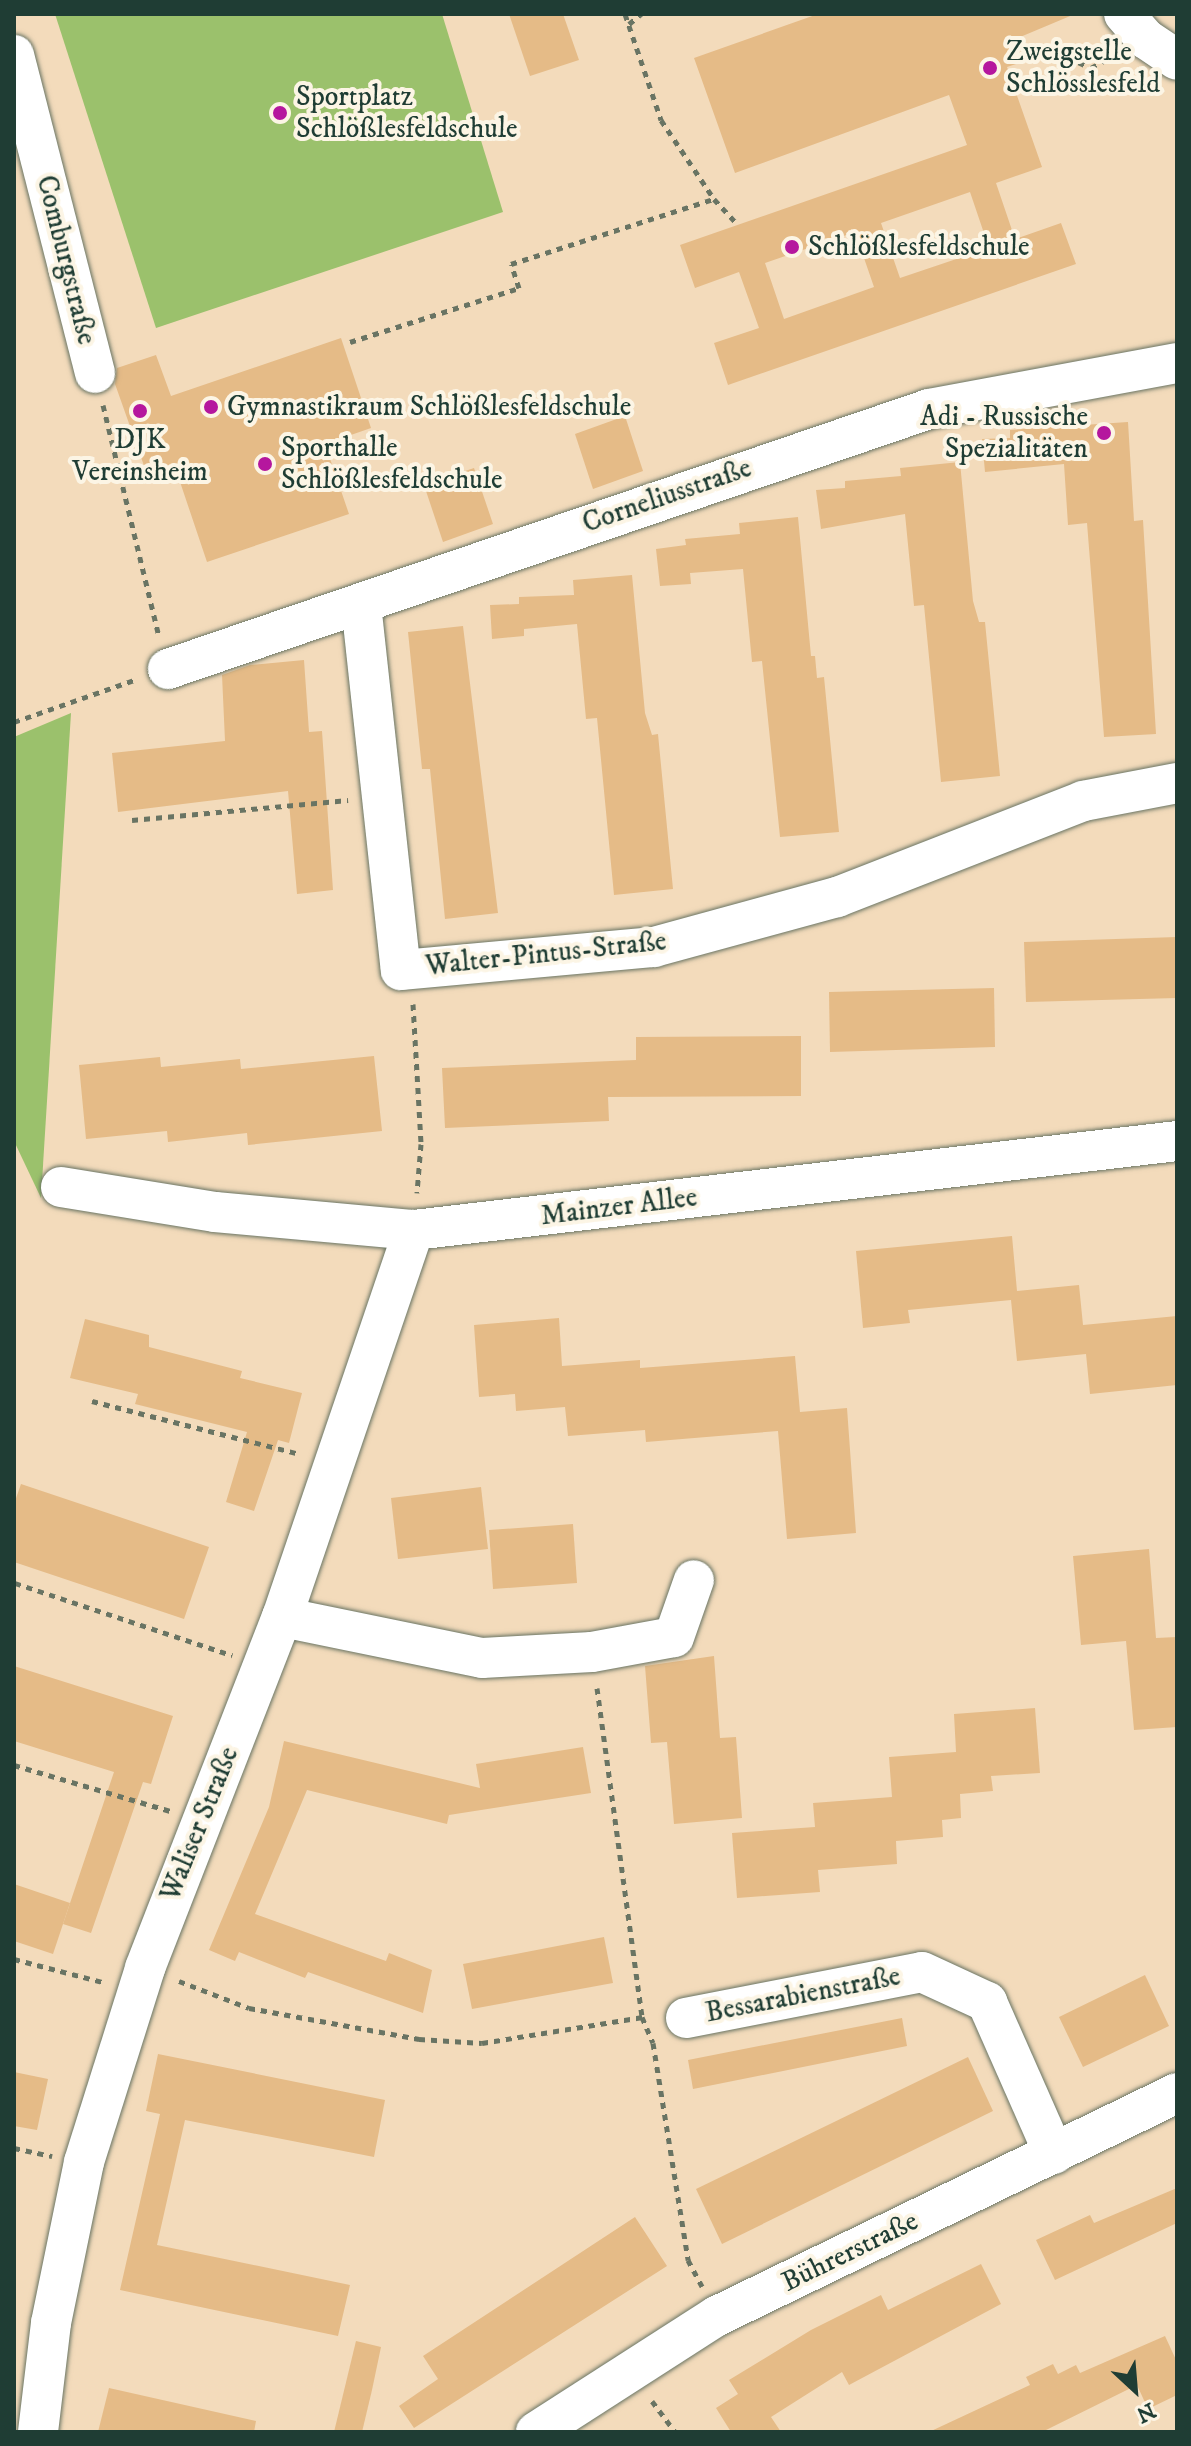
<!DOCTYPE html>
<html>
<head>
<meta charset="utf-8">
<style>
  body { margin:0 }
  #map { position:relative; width:1191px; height:2446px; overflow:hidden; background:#f3dbbb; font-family:"IM FELL DW Pica",serif }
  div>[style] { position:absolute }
  .green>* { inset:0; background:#9bc16c }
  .building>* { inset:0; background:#e5bb87 }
  .path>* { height:5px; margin-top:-2.5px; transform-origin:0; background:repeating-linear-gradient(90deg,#697463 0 6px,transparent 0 12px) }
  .roads { filter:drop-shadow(0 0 2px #697463) drop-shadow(0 0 2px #697463) }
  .minor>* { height:40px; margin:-20px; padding:0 20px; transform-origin:20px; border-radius:20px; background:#fff }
  .dots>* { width:22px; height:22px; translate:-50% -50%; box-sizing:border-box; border:4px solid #fcf5e5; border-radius:50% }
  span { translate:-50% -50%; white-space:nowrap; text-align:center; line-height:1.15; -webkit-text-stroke:8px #fcf5e5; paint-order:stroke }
  .poi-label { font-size:28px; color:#1f3d34 }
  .left { translate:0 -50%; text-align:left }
  .right { translate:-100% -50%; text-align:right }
  .street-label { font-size:28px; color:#1f3d34 }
  .frame { position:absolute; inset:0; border:16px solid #1f3d34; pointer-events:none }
  .north { position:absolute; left:1095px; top:2350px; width:80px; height:80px; -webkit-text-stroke:6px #fcf5e5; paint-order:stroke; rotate:154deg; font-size:22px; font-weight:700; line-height:32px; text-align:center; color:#1f3d34 }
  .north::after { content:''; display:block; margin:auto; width:28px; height:36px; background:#1f3d34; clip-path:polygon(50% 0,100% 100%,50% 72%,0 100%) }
</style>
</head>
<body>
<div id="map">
  <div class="green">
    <i style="clip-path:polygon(55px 14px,442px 14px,503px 212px,156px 328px)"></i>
    <i style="clip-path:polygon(71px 713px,41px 1198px,14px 1141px,14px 737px)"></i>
  </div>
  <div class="building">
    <i style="clip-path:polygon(509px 14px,563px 14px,579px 60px,530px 76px)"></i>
    <i style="clip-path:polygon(evenodd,818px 14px,1075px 14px,1008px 42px,1016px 64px,1007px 67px,1042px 167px,996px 183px,1015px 239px,1061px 223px,1076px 264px,728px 385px,714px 343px,759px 328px,739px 272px,695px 288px,680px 245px,967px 145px,949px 95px,735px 173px,694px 58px,818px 14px,970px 192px,989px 248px,900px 278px,881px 223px,970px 192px,818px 14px,855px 232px,874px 287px,784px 319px,765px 263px,855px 232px)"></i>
    <i style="clip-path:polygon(341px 338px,371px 428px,325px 444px,349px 514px,207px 562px,175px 467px,148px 477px,115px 384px,117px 368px,156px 355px,171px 396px)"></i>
    <i style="clip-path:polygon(625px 416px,643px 471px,593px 489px,575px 434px)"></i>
    <i style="clip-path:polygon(1128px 422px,1134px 521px,1143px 520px,1156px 734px,1104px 737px,1087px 523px,1068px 525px,1064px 464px,985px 472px,982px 439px,1010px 438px,1010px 430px)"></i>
    <i style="clip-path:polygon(960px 462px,973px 601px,979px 622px,985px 622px,1000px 776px,941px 782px,924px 605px,914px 606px,905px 514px,821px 529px,816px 490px,845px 488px,845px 481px,901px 476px,900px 468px)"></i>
    <i style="clip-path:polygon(474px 468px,493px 524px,443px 542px,424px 485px)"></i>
    <i style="clip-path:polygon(798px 517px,811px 656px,815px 656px,817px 678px,824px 677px,839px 832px,780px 837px,762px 661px,752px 662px,743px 569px,690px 573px,691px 584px,660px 586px,656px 549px,686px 545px,685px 539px,740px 534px,739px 523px)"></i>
    <i style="clip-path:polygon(632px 575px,645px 713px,652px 735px,658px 734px,673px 889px,614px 895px,597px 718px,586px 719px,577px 624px,524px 629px,524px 636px,492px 639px,490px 605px,519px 604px,519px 597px,574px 595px,573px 580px)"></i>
    <i style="clip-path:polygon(463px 626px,498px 913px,445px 919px,430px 769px,422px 769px,408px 632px)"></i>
    <i style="clip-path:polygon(304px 660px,309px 732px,322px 731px,333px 890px,297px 894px,288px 791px,118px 812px,112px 753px,225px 741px,222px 675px,250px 665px)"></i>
    <i style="clip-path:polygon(1177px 937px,1177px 998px,1026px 1002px,1024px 942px)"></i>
    <i style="clip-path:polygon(994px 988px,995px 1047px,830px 1052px,829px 992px)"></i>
    <i style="clip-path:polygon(801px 1036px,801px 1096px,608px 1097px,609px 1121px,445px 1128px,442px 1068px,636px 1060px,636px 1037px)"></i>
    <i style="clip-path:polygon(374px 1056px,382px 1131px,248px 1145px,247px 1133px,168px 1142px,167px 1131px,86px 1139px,79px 1065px,160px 1057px,161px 1067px,240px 1059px,241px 1069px)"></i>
    <i style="clip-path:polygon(1012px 1236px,1017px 1291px,1079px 1285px,1083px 1325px,1177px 1316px,1177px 1385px,1090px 1394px,1086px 1354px,1017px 1361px,1011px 1300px,908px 1310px,910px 1323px,863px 1328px,856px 1251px)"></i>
    <i style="clip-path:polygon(559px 1318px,562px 1366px,640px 1360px,640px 1368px,795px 1356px,800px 1412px,847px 1408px,856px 1533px,787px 1539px,778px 1431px,646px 1442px,645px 1430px,568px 1436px,565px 1407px,516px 1411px,515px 1394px,479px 1397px,474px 1325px)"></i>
    <i style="clip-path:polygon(85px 1319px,149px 1335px,149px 1347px,242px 1371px,240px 1378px,302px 1393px,289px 1443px,278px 1440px,254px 1511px,226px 1502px,247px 1432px,135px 1404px,138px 1394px,70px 1378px)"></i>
    <i style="clip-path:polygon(21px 1484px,209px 1547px,184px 1619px,14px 1562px,14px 1504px)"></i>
    <i style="clip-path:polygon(481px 1487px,488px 1549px,398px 1559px,391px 1498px)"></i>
    <i style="clip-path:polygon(573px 1524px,577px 1583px,493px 1589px,489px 1530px)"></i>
    <i style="clip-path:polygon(1149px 1549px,1156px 1638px,1177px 1637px,1177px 1727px,1134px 1730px,1126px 1641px,1081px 1645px,1073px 1556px)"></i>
    <i style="clip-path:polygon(714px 1656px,720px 1738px,736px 1737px,742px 1818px,674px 1824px,667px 1742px,651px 1743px,645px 1666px)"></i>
    <i style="clip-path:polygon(14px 1666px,173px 1716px,151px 1784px,143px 1782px,91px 1933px,63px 1924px,114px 1772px,14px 1741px)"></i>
    <i style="clip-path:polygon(1035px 1708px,1040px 1773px,991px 1776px,993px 1791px,960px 1794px,961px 1818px,942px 1820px,943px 1837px,896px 1841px,897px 1864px,818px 1870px,820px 1892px,737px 1898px,732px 1833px,815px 1827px,813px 1803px,892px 1797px,889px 1757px,956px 1752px,954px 1714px)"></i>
    <i style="clip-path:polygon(284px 1741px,480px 1788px,476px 1764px,583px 1747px,591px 1793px,449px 1815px,447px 1824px,307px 1790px,255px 1914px,386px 1961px,389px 1953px,432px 1970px,423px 2013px,308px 1972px,305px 1978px,239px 1952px,235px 1961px,209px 1950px,269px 1807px)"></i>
    <i style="clip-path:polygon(14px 1884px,70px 1903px,53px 1954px,14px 1941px)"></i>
    <i style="clip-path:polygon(604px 1937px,613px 1983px,472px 2009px,463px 1964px)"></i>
    <i style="clip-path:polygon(1145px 1975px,1169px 2026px,1083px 2067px,1059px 2017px)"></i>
    <i style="clip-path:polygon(902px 2018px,907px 2046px,693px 2089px,688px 2060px)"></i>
    <i style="clip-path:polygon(158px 2054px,385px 2100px,374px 2157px,185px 2120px,157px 2245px,350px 2285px,338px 2336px,120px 2290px,160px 2114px,146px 2111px)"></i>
    <i style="clip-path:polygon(968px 2057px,993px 2111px,722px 2244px,696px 2189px)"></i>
    <i style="clip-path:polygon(14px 2072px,48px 2079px,37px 2130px,14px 2126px)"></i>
    <i style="clip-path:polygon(1177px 2188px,1177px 2223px,1055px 2280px,1036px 2240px,1090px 2215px,1094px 2223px)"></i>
    <i style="clip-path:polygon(635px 2217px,667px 2266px,414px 2428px,399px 2406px,438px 2379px,423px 2356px)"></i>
    <i style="clip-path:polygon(981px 2264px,1001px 2304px,849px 2385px,842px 2372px,771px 2417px,781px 2432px,731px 2432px,716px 2408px,738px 2394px,729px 2380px,811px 2330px,881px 2295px,888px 2310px)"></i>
    <i style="clip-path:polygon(1165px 2336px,1177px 2362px,1177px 2395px,1148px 2409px,1137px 2385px,1042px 2432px,929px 2432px,1030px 2385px,1026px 2377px,1053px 2364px,1058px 2374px,1076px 2365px,1080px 2373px)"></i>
    <i style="clip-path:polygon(356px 2341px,381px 2347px,372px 2390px,362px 2432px,334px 2432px)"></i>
    <i style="clip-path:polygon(109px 2388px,256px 2421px,254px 2432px,98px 2432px)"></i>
  </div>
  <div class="path">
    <i style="left:625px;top:14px;width:112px;rotate:71.2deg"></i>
    <i style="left:661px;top:120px;width:95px;rotate:56.1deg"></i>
    <i style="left:714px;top:199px;width:35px;rotate:47deg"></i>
    <i style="left:629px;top:24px;width:16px;rotate:-40deg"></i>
    <i style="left:1014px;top:58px;width:34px;rotate:-19deg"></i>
    <i style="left:1046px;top:47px;width:50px;rotate:25deg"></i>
    <i style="left:1091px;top:68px;width:25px;rotate:-29deg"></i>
    <i style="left:350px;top:342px;width:177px;rotate:-17.7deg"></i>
    <i style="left:519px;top:288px;width:25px;rotate:-108deg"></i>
    <i style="left:511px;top:264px;width:213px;rotate:-17.8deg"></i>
    <i style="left:103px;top:405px;width:238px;rotate:76.4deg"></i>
    <i style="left:14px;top:722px;width:127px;rotate:-19.3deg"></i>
    <i style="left:132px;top:820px;width:217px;rotate:-5.3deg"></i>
    <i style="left:413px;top:1004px;width:140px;rotate:86.7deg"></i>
    <i style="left:421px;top:1144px;width:49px;rotate:94.7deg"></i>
    <i style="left:92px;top:1401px;width:215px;rotate:14.3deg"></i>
    <i style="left:15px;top:1583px;width:229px;rotate:18.4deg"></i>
    <i style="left:597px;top:1688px;width:332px;rotate:82.2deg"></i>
    <i style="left:642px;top:2017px;width:28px;rotate:67deg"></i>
    <i style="left:653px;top:2043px;width:220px;rotate:80.8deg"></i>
    <i style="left:688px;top:2260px;width:30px;rotate:62deg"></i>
    <i style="left:14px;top:1765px;width:163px;rotate:16.4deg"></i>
    <i style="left:14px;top:1959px;width:91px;rotate:14.6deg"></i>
    <i style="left:179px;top:1981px;width:75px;rotate:21.1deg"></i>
    <i style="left:249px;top:2008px;width:173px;rotate:10.3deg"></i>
    <i style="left:419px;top:2039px;width:63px;rotate:3.6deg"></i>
    <i style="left:482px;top:2043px;width:163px;rotate:-9.2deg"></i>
    <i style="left:14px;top:2148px;width:39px;rotate:12deg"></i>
    <i style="left:652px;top:2401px;width:39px;rotate:53deg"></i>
  </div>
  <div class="roads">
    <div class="minor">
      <i style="left:1124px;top:14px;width:33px;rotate:49deg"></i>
      <i style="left:1146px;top:39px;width:37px;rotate:34deg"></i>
      <i style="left:14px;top:55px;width:328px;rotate:75.7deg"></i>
      <i style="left:361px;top:604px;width:368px;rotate:83.8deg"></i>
      <i style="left:401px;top:970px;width:254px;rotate:-5.2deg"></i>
      <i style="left:654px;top:947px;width:190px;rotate:-15.3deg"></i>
      <i style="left:837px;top:897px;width:264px;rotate:-21.3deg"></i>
      <i style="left:1083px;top:801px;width:96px;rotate:-10.8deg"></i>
      <i style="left:168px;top:669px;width:804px;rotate:-18.86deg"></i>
      <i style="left:929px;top:409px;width:252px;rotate:-10.5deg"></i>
      <i style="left:61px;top:1187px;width:156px;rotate:9.2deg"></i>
      <i style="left:215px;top:1212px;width:200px;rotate:5.2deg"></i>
      <i style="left:414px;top:1230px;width:768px;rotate:-6.65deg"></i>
      <i style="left:282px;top:1617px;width:204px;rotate:11.6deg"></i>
      <i style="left:482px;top:1658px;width:110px;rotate:-3.1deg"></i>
      <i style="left:592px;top:1652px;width:83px;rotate:-10.4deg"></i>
      <i style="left:674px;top:1637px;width:60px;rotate:-70.7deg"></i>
      <i style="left:686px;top:2018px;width:240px;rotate:-11deg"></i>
      <i style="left:922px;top:1972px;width:72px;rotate:24.8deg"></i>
      <i style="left:987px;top:2002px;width:166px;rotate:66.2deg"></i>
      <i style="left:38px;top:2432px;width:110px;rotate:-83.2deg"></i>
      <i style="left:51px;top:2323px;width:164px;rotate:-78.4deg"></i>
      <i style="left:84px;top:2162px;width:203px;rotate:-72.5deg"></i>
      <i style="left:145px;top:1968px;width:377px;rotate:-68.7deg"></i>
      <i style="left:282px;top:1617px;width:409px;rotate:-71.2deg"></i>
      <i style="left:536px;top:2432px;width:215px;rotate:-32.7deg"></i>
      <i style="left:717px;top:2316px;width:511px;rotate:-25.86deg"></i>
    </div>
  </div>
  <div class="dots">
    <i style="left:990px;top:68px;background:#b5179e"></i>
    <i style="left:280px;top:113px;background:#b5179e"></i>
    <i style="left:792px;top:247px;background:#b5179e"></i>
    <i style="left:211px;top:407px;background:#b5179e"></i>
    <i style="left:140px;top:411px;background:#b5179e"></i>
    <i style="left:1104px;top:433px;background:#b5179e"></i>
    <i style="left:265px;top:464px;background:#b5179e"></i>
  </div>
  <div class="poi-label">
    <span class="left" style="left:1006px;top:68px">Zweigstelle<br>Schlösslesfeld</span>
    <span class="left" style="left:296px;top:113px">Sportplatz<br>Schlößlesfeldschule</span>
    <span class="left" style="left:808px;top:247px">Schlößlesfeldschule</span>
    <span class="left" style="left:227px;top:407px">Gymnastikraum Schlößlesfeldschule</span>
    <span class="right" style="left:1088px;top:433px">Adi - Russische<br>Spezialitäten</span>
    <span style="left:140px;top:456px">DJK<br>Vereinsheim</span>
    <span class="left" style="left:281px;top:464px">Sporthalle<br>Schlößlesfeldschule</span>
  </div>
  <div class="street-label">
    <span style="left:66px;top:260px;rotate:76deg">Comburgstraße</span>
    <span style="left:667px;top:496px;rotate:-19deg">Corneliusstraße</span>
    <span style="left:546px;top:954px;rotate:-6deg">Walter-Pintus-Straße</span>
    <span style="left:619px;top:1207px;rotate:-7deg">Mainzer Allee</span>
    <span style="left:200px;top:1824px;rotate:-68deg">Waliser Straße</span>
    <span style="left:803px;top:1995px;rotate:-11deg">Bessarabienstraße</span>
    <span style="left:850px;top:2252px;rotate:-26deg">Bührerstraße</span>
  </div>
  <div class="frame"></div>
  <div class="north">N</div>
</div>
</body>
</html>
